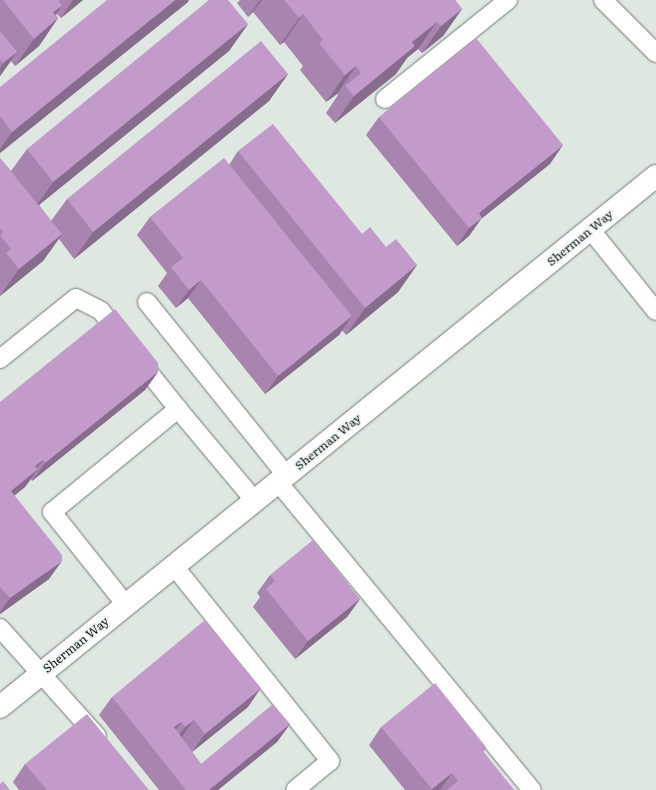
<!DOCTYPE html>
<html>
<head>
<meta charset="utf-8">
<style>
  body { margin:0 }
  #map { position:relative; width:656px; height:790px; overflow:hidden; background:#dee8e1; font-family:Literata,serif }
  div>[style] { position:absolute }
  .roads { filter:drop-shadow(0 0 1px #717a74) drop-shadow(0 0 1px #717a74) }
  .service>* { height:18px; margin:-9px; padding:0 9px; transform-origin:9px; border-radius:9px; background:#fff }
  .primary>* { height:22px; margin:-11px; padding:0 11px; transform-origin:11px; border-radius:11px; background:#fff }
  .wall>* { inset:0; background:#a785af }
  .shaded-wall>* { inset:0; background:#886c8e }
  .building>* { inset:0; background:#c29bcb }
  span { translate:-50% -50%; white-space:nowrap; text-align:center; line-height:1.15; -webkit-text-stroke:4px #ecf6ee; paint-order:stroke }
  .street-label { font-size:12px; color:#131614 }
</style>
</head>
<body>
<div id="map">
  <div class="roads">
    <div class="service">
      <i style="left:603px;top:0;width:75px;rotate:45deg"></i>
      <i style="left:385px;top:99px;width:158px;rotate:-38.8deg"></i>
      <i style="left:590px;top:229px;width:105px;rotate:51.2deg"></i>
      <i style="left:147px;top:302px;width:223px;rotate:51.2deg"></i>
      <i style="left:0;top:359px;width:97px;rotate:-38.8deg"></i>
      <i style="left:76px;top:298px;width:28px;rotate:27deg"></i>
      <i style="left:101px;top:311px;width:31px;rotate:52deg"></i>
      <i style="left:138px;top:359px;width:64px;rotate:51.3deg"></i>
      <i style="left:278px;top:482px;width:399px;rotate:50.5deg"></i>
      <i style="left:174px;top:566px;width:250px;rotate:51.3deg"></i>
      <i style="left:330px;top:761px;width:45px;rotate:140.4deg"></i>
      <i style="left:126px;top:605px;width:119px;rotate:-128.5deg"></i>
      <i style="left:52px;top:512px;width:163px;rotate:-39.3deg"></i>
      <i style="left:178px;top:409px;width:120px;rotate:50.1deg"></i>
      <i style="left:0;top:628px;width:145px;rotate:48.1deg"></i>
    </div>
    <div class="primary">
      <i style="left:0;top:707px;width:844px;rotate:-38.99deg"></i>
    </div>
  </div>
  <div class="wall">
    <i style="clip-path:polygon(0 0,83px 0,61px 18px,57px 14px,56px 15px,58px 18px,39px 46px,15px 66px,11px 61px,0 76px)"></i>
    <i style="clip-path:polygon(240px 0,455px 0,462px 9px,443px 36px,422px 53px,418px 49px,407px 58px,396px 74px,335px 123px,326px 113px,338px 95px,337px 94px,326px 102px,300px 70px,303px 66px,284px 42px,280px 45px,253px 12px,248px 17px,237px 3px)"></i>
    <i style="clip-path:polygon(188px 2px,0 153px,0 87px)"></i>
    <i style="clip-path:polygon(248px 24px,229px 51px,39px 205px,51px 221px,67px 199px,288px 74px,269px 101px,74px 259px,59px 239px,43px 261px,0 296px,0 158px,11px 171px,27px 149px)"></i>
    <i style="clip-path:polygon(379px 117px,550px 164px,481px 219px,469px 236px,457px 246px,366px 135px)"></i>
    <i style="clip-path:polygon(238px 151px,362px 234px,386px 247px,417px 265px,398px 292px,346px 335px,342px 330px,339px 335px,265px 394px,188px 298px,176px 308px,158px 286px,167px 273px,137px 235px,150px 217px,229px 165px)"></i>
    <i style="clip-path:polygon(158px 372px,145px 390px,32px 481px,31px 479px,25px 487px,14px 496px,49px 579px,0 614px,0 402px)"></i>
    <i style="clip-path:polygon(270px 575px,360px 599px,347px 617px,295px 659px,253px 607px,260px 597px,257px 593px)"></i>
    <i style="clip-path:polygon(112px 697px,248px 707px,192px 752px,201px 764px,290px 724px,277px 742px,218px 790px,159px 790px,99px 715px)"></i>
    <i style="clip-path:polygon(381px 727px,486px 747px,483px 752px,514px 790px,405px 790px,369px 745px)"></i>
    <i style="clip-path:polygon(25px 764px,149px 790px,19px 790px,13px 782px)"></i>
  </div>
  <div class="shaded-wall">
    <i style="clip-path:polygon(73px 0,83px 0,61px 18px)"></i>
    <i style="clip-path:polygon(175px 0,189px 0,188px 2px,0 153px,0 149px,12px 132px)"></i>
    <i style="clip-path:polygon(260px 0,262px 0,253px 12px,248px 17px)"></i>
    <i style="clip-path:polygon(62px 6px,46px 28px,58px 18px,39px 46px,15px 66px,53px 12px)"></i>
    <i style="clip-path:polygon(462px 9px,443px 36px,422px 53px,441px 26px)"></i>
    <i style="clip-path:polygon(303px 14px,284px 42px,280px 45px,299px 18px)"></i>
    <i style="clip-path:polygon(437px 22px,418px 49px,407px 58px,396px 74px,335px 123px,354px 96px,412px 42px)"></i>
    <i style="clip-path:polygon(248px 24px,229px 51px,34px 209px,53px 182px)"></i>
    <i style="clip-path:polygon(17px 52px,0 76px,0 68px,3px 63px)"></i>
    <i style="clip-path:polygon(356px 66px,337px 94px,326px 102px,345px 75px)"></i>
    <i style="clip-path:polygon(288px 74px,269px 101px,74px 259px,93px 232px)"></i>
    <i style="clip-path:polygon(563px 145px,550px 164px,481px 219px,469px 236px,457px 246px,479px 213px)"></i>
    <i style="clip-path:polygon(62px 234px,43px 261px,0 296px,19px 269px)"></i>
    <i style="clip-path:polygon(417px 265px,398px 292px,346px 335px,365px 308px)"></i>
    <i style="clip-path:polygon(201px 280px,188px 298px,176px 308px,189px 290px)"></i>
    <i style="clip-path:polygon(352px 316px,339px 335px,265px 394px,278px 376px)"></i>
    <i style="clip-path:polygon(158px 372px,145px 390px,32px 481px,45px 463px)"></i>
    <i style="clip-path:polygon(43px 460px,34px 472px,38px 469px,25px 487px,0 507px,11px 491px,35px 466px)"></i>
    <i style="clip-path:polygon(62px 561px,49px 579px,0 614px,0 612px,10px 598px)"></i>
    <i style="clip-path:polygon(360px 599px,347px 617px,295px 659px,308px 641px)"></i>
    <i style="clip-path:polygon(261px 688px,248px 707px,192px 752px,205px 734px)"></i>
    <i style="clip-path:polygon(194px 720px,181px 738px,172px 745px,185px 727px)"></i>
    <i style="clip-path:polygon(181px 722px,168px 740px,174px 727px)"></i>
    <i style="clip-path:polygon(290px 724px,277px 742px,218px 790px,209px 790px)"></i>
    <i style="clip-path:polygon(452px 773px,440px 790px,431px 790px,432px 789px)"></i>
  </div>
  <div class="building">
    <i style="clip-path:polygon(3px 0,58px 0,62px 6px,53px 12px,58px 18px,34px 39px)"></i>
    <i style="clip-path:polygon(107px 0,175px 0,12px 132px,0 116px,0 87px)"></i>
    <i style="clip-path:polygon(209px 0,228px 0,248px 24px,53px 182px,27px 149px)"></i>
    <i style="clip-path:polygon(284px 0,455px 0,462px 9px,441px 26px,437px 22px,412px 42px,415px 46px,354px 96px,345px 86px,361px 73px,356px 66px,345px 75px,319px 43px,323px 40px,303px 14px,299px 18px)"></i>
    <i style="clip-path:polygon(0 31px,17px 52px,3px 63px,0 59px)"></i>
    <i style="clip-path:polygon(476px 38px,563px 145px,479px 213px,482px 218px,469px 228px,379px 117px)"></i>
    <i style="clip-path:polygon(261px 41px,288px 74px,93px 232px,67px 199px)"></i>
    <i style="clip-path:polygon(273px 124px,362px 234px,370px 227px,386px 247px,396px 239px,417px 265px,365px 308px,238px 151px)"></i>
    <i style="clip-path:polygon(0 158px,62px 234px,19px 269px,6px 253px,11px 249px,0 235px,3px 232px,0 228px)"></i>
    <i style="clip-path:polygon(224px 158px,352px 316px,278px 376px,201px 280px,189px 290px,171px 267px,183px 258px,150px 217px)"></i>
    <i style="clip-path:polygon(115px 309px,158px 363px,158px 372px,45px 463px,43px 460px,35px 466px,38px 469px,11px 491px,62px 555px,62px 561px,10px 598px,0 587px,0 402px)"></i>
    <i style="clip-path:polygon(313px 540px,360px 599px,308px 641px,266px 589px,275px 581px,270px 575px)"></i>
    <i style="clip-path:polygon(205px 620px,261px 688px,205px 734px,194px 720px,185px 727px,181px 722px,174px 727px,201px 764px,273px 704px,290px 724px,209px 790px,186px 790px,112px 697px)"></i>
    <i style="clip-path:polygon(435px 683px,486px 747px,482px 750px,514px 790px,447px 790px,458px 781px,452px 773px,432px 789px,381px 727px)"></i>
    <i style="clip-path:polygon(87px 714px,149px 790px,47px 790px,25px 764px)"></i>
    <i style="clip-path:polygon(3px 781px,10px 790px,0 790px,0 784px)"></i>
  </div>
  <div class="street-label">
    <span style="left:580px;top:238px;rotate:-39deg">Sherman Way</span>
    <span style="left:328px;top:442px;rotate:-39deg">Sherman Way</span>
    <span style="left:76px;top:645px;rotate:-39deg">Sherman Way</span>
  </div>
</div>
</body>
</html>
